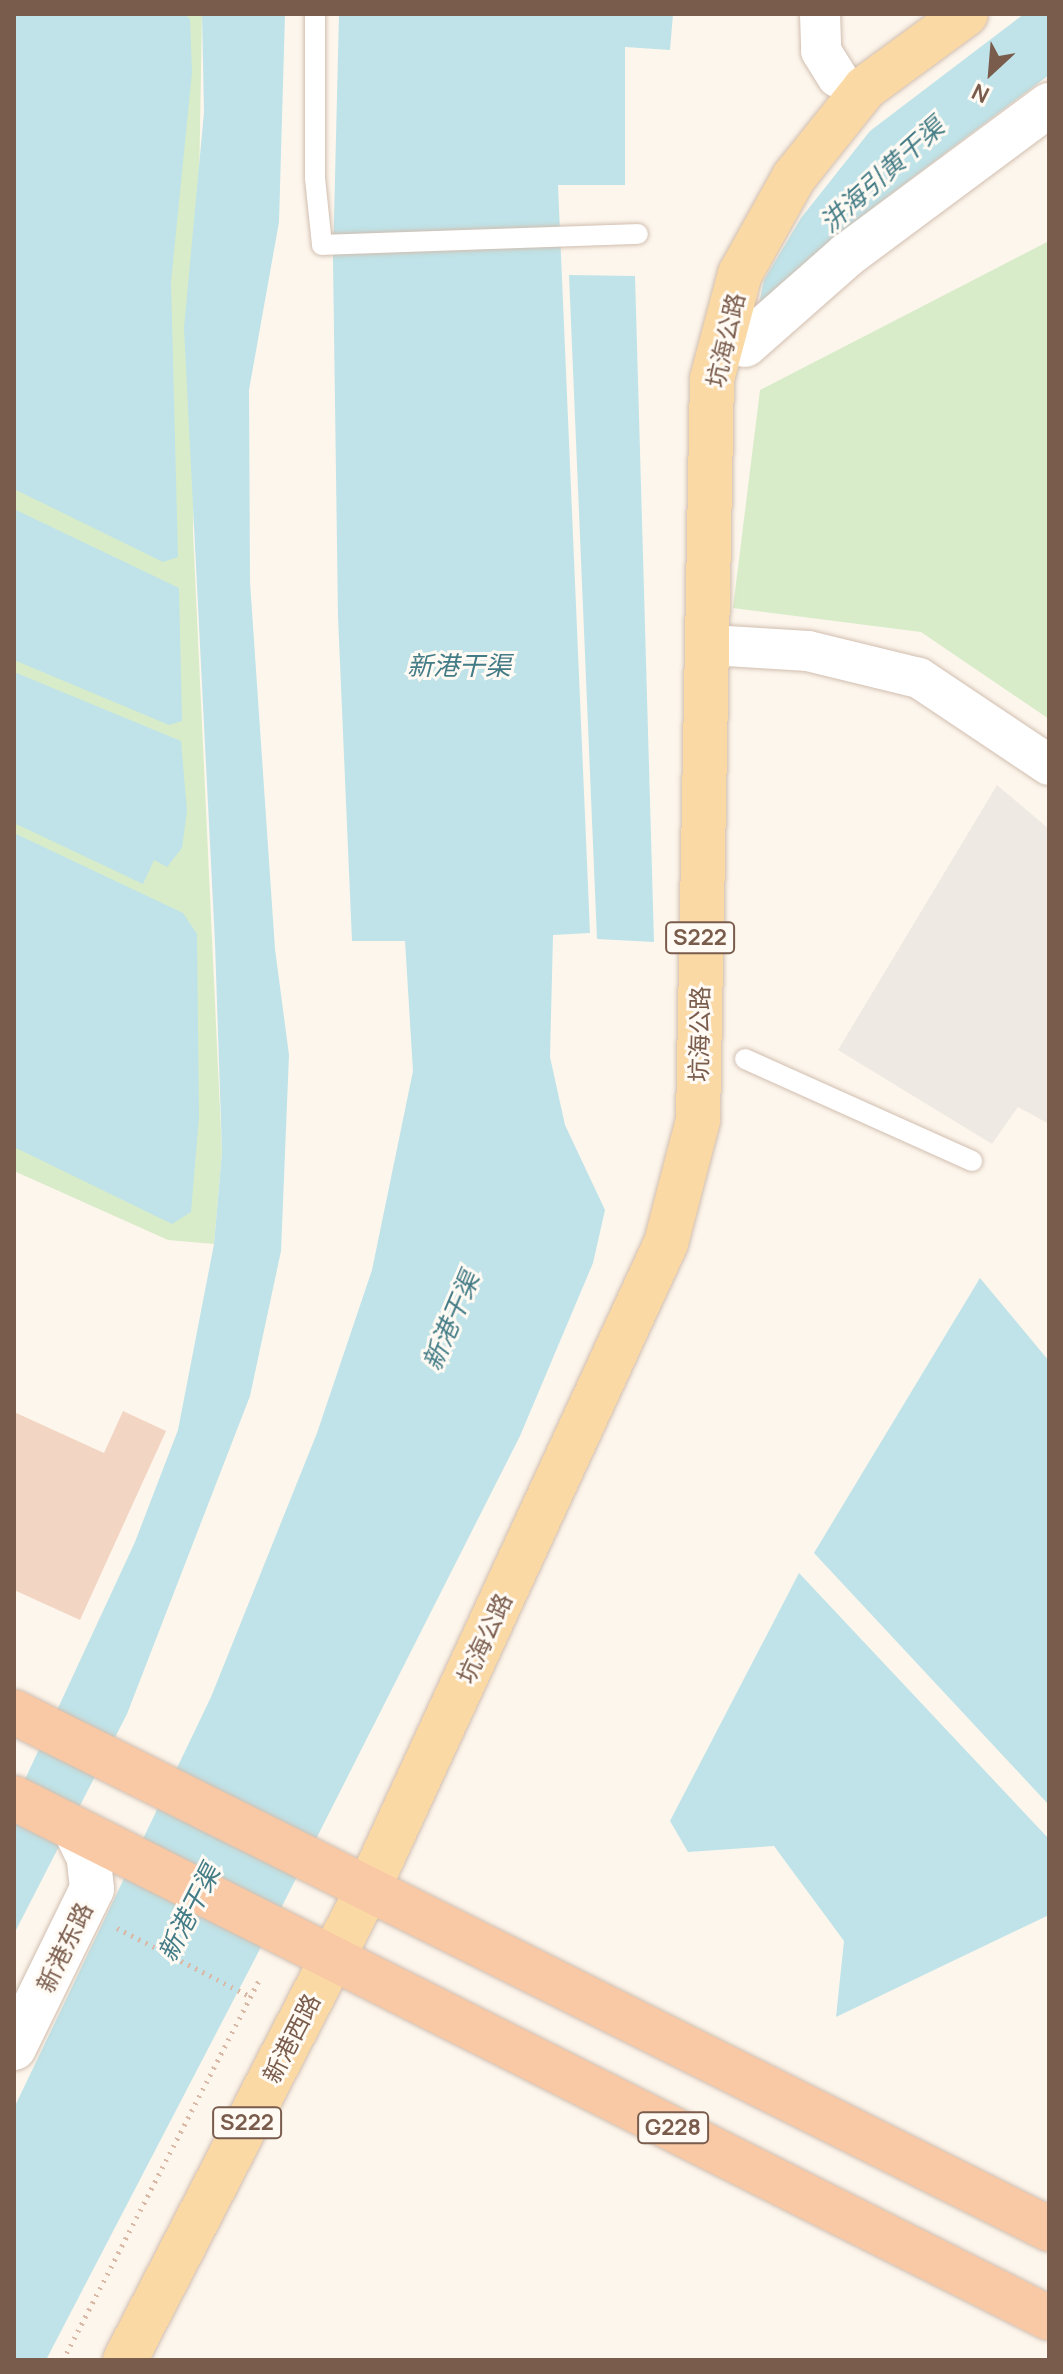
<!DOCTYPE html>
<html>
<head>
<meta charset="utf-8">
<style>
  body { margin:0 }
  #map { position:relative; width:1063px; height:2374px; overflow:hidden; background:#fdf6ec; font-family:Manrope,"Noto Sans SC",sans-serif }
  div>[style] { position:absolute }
  .industrial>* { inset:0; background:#efe9e4 }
  .green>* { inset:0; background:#d8ecc9 }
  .water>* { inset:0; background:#bfe3e8 }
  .building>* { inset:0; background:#f3d5c3 }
  .path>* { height:5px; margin-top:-2.5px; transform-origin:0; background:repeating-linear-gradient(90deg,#d9b8a5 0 2px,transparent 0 8px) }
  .roads { filter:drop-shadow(0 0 2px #d1beb0) drop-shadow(0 0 2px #d1beb0) }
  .service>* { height:20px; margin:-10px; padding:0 10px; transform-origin:10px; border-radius:10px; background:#fff }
  .minor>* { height:40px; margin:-20px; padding:0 20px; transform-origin:20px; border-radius:20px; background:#fff }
  .tertiary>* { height:44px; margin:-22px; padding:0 22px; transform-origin:22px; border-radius:22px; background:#fff }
  .secondary>* { height:44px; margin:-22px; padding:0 22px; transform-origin:22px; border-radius:22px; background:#fff }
  .primary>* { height:44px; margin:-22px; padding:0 22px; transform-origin:22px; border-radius:22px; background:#fbd9a5 }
  .trunk>* { height:44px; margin:-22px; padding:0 22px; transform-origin:22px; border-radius:22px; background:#f9c8a4 }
  span { translate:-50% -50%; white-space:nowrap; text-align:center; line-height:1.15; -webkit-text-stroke:6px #fffaf3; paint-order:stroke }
  .shield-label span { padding:2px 6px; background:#fffaf3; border:2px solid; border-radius:6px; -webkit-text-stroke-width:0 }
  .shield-label { font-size:22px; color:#7a5c4d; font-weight:700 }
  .street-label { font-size:24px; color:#7a5c4d }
  .water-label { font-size:26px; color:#437c86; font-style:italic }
  .frame { position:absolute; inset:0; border:16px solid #7a5c4d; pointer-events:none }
  .north { position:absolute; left:951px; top:32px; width:80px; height:80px; -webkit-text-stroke:6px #fffaf3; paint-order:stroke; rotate:206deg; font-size:22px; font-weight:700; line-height:32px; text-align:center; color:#7a5c4d }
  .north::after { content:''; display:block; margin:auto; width:28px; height:36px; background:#7a5c4d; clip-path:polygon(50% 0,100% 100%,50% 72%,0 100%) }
</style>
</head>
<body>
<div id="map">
  <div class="industrial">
    <i style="clip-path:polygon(997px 785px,1049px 829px,1049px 1124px,1018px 1107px,992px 1144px,838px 1050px)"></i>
  </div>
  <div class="green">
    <i style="clip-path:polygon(14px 14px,202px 14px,193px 532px,222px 1152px,214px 1244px,168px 1240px,14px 1171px)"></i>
    <i style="clip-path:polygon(1049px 241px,1049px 719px,921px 632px,733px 608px,760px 390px)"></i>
  </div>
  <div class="water">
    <i style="clip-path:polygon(14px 14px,184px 14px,190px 19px,192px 72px,171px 282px,178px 557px,163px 562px,14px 489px)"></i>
    <i style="clip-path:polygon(202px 14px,285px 14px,279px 222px,249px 390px,250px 582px,275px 949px,289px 1055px,281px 1251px,250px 1396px,127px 1714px,14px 1934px,14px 1803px,135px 1542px,178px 1430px,214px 1244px,222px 1152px,215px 943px,184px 328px,204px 112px)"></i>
    <i style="clip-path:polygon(339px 14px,673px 14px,670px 50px,625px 47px,625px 185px,558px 185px,590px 933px,553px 935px,550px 1057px,565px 1125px,605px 1210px,593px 1263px,520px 1436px,272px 1926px,46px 2360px,14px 2360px,14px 2108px,211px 1697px,317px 1433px,372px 1270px,413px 1071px,405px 941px,352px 941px,338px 617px,333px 260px)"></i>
    <i style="clip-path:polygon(1024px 14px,1049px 14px,1049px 75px,875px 206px,759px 304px,764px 280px,801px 218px,870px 131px)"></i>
    <i style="clip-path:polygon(569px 275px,635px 276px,654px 942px,597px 939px)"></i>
    <i style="clip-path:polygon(14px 509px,179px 588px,182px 721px,169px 725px,14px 660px)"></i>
    <i style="clip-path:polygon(14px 672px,181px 741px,187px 811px,182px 848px,167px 867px,154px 860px,143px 884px,14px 823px)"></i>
    <i style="clip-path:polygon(14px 833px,183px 913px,197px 934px,199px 1117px,191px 1212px,172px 1224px,14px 1147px)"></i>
    <i style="clip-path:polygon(980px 1278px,1049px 1361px,1049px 1805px,814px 1553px)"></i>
    <i style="clip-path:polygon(799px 1573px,1049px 1839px,1049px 1915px,836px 2017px,844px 1941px,774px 1846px,688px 1852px,670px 1821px)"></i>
  </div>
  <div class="building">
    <i style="clip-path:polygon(123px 1411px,166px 1431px,80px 1620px,14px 1590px,14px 1412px,104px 1453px)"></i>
  </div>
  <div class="path">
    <i style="left:117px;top:1928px;width:151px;rotate:27.2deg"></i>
    <i style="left:63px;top:2360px;width:429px;rotate:-62.7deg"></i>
  </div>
  <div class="roads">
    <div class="service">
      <i style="left:315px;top:14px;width:164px;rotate:90deg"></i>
      <i style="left:315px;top:178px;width:67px;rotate:84deg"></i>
      <i style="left:322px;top:245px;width:316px;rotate:-2deg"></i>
      <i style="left:745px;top:1059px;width:249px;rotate:24.2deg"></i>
    </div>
    <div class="minor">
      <i style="left:820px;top:14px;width:37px;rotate:88deg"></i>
      <i style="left:821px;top:51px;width:31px;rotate:58deg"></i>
      <i style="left:727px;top:646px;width:81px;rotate:3.5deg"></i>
      <i style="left:808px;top:651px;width:114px;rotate:13.7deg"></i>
      <i style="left:919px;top:678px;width:156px;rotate:33.8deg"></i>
    </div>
    <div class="tertiary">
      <i style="left:745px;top:345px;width:136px;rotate:-41.4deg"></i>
      <i style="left:847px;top:255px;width:252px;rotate:-36.6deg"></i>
    </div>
    <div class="secondary">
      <i style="left:14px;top:2048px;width:177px;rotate:-63.9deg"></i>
      <i style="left:92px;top:1889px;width:31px;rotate:-96deg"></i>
      <i style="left:89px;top:1858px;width:32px;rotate:-116deg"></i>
    </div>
    <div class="primary">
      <i style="left:125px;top:2360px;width:532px;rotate:-62.71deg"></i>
      <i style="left:369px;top:1887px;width:709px;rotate:-65.24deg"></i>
      <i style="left:666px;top:1243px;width:127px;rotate:-75.4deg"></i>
      <i style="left:698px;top:1120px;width:741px;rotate:-88.92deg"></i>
      <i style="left:712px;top:379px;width:109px;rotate:-75.1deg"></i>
      <i style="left:740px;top:274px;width:111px;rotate:-60.9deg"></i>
      <i style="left:794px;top:177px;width:114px;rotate:-51.4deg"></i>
      <i style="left:865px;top:88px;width:125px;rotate:-36.2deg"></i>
    </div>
    <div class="trunk">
      <i style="left:14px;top:1712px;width:1157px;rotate:26.54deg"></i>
      <i style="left:14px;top:1798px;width:1158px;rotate:26.68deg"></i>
    </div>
  </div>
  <div class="shield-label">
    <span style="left:700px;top:938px">S222</span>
    <span style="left:247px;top:2123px">S222</span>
    <span style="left:673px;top:2128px">G228</span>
  </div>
  <div class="street-label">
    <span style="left:725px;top:340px;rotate:-77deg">坑海公路</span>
    <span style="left:699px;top:1034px;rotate:-89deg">坑海公路</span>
    <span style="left:484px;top:1638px;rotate:-65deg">坑海公路</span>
    <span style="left:64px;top:1947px;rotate:-64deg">新港东路</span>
    <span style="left:291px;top:2038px;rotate:-63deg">新港西路</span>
  </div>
  <div class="water-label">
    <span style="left:882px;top:175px;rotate:-42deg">汫海引黄干渠</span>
    <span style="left:459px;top:666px">新港干渠</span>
    <span style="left:451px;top:1321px;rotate:-67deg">新港干渠</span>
    <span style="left:189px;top:1913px;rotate:-63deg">新港干渠</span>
  </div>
  <div class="frame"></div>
  <div class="north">N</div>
</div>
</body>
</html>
